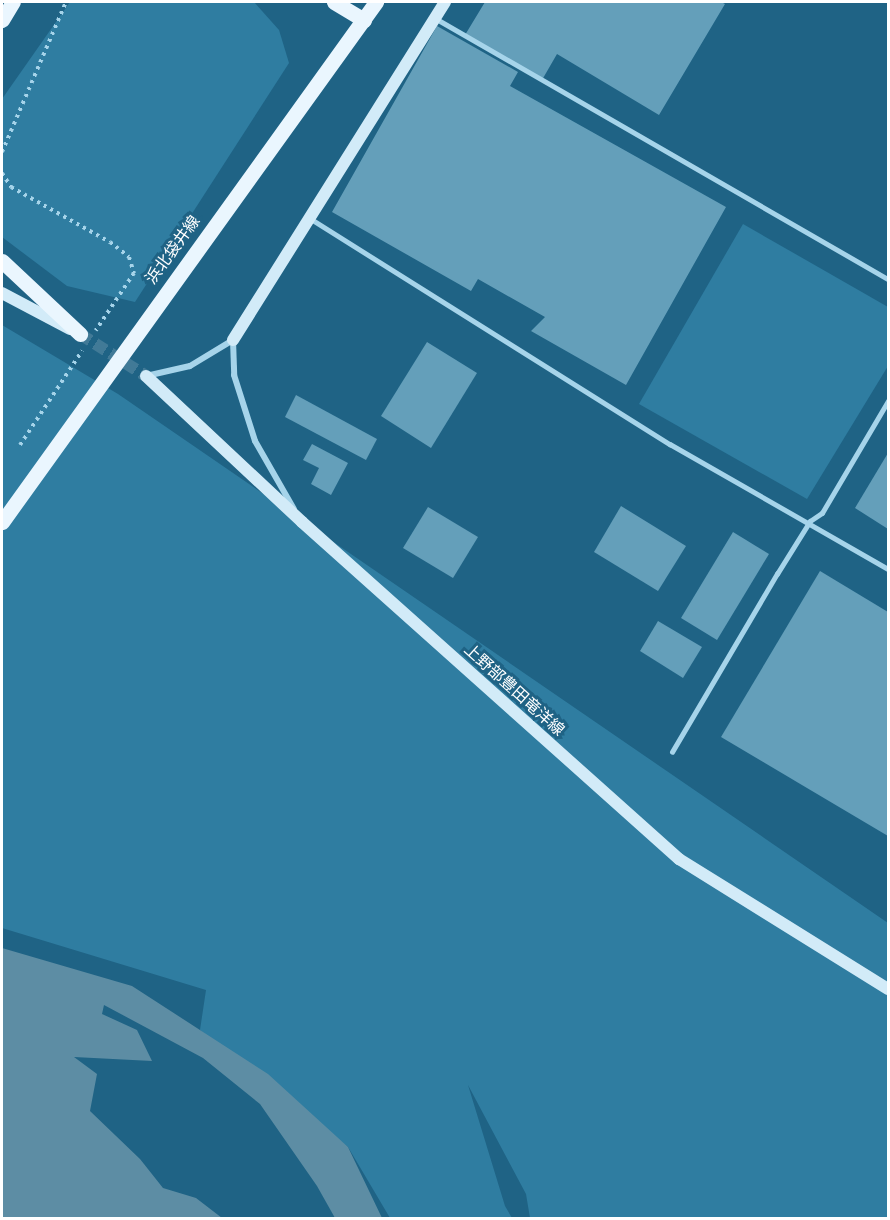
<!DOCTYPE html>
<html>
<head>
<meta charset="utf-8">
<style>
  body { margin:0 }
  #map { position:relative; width:890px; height:1220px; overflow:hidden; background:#1f6385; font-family:"Work Sans","Noto Sans JP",sans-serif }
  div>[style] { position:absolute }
  .green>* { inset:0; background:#2f7da1 }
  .water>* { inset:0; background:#5d8da4 }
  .building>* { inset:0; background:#649fba }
  .secondary-tunnel>* { height:12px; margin-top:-6px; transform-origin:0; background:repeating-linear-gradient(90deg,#417a97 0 12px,transparent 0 18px) }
  .path>* { height:4px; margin-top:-2px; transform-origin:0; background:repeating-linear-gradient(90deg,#a6d4ea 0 3px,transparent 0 7.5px) }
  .lane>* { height:4.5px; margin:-2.25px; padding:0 2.25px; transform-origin:2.25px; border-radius:2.25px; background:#a6d4ea }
  .street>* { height:6px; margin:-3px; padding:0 3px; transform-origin:3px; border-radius:3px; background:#a6d4ea }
  .secondary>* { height:12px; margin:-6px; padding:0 6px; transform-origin:6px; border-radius:6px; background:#d2ebf8 }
  .primary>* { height:15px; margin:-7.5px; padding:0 7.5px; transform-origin:7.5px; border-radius:7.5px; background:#eaf6fe }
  span { translate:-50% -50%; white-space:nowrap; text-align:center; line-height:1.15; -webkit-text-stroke:6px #1f6385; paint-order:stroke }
  .street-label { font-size:16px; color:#fff }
  .frame { position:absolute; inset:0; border:3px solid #fff; pointer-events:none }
</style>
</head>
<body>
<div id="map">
  <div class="green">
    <i style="clip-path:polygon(70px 2px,254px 2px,279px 30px,289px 63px,135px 302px,67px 286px,2px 237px,2px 99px)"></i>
    <i style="clip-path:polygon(743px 224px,888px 307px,888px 366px,807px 499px,639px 404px)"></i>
    <i style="clip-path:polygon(2px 325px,118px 394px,888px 923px,888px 1218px,530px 1218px,526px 1194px,468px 1085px,505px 1206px,512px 1218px,390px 1218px,348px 1147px,200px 1030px,206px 990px,2px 928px)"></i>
  </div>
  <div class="water">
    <i style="clip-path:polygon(2px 948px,132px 986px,268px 1074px,348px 1147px,382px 1218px,335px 1218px,317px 1186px,260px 1104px,203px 1058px,104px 1005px,102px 1014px,137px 1030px,152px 1061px,74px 1057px,97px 1074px,90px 1111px,140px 1159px,163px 1188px,196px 1198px,222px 1218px,2px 1218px)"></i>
  </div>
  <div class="building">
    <i style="clip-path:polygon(485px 2px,721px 2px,725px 4px,659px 115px,557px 54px,542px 80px,465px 35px)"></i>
    <i style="clip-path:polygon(437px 26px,518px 72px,510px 86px,726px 207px,626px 385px,531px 331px,545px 317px,478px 279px,471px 291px,332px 212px)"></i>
    <i style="clip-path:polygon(427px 342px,477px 373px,431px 448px,381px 416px)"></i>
    <i style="clip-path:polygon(296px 395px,377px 439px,366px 460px,285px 417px)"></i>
    <i style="clip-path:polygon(312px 444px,348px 463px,331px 495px,311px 484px,319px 468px,303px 460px)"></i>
    <i style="clip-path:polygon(888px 453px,888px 529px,855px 508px)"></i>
    <i style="clip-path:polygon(621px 506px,686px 546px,658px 591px,594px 552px)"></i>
    <i style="clip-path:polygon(428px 507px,478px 537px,453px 578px,403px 548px)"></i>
    <i style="clip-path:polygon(733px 532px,769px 554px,717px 640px,681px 618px)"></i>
    <i style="clip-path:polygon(820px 571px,888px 612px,888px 836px,721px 737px)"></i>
    <i style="clip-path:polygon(658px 621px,702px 647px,683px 678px,640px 651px)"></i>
  </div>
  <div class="secondary-tunnel">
    <i style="left:80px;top:334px;width:78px;rotate:32.5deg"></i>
  </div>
  <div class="path">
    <i style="left:2px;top:152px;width:163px;rotate:-66.9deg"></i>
    <i style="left:2px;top:173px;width:17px;rotate:57deg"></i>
    <i style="left:11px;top:187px;width:113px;rotate:29.1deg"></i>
    <i style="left:110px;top:242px;width:24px;rotate:38deg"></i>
    <i style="left:129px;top:257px;width:17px;rotate:73deg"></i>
    <i style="left:134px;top:273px;width:69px;rotate:123.7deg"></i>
    <i style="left:20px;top:445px;width:113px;rotate:-56.6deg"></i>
  </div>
  <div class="lane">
    <i style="left:435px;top:18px;width:523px;rotate:29.95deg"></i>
    <i style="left:311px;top:219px;width:424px;rotate:32.1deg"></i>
    <i style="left:670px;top:444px;width:251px;rotate:29.8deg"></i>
    <i style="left:672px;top:752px;width:207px;rotate:-59.5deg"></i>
    <i style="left:777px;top:574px;width:62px;rotate:-58.1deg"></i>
    <i style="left:810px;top:521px;width:14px;rotate:-34deg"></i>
    <i style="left:822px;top:513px;width:130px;rotate:-59.5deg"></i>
  </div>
  <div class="street">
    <i style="left:146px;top:376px;width:45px;rotate:-12.8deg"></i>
    <i style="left:190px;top:366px;width:50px;rotate:-31.2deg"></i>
    <i style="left:233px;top:340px;width:35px;rotate:88deg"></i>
    <i style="left:234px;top:375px;width:69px;rotate:72.3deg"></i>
    <i style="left:255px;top:441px;width:78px;rotate:60.2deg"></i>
  </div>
  <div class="secondary">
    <i style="left:2px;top:293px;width:77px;rotate:27.9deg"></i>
    <i style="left:233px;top:340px;width:399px;rotate:-57.9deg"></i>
    <i style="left:146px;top:376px;width:214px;rotate:43.1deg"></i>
    <i style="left:302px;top:522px;width:506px;rotate:41.79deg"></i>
    <i style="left:679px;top:859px;width:246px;rotate:31.9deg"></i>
  </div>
  <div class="primary">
    <i style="left:334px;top:2px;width:35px;rotate:31deg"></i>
    <i style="left:2px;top:20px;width:21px;rotate:-59deg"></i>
    <i style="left:2px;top:261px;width:107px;rotate:43.1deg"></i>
    <i style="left:2px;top:522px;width:641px;rotate:-54.28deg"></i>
  </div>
  <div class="street-label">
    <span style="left:173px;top:250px;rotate:-54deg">浜北袋井線</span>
    <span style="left:514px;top:690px;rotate:42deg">上野部豊田竜洋線</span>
  </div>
  <div class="frame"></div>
</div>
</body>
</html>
